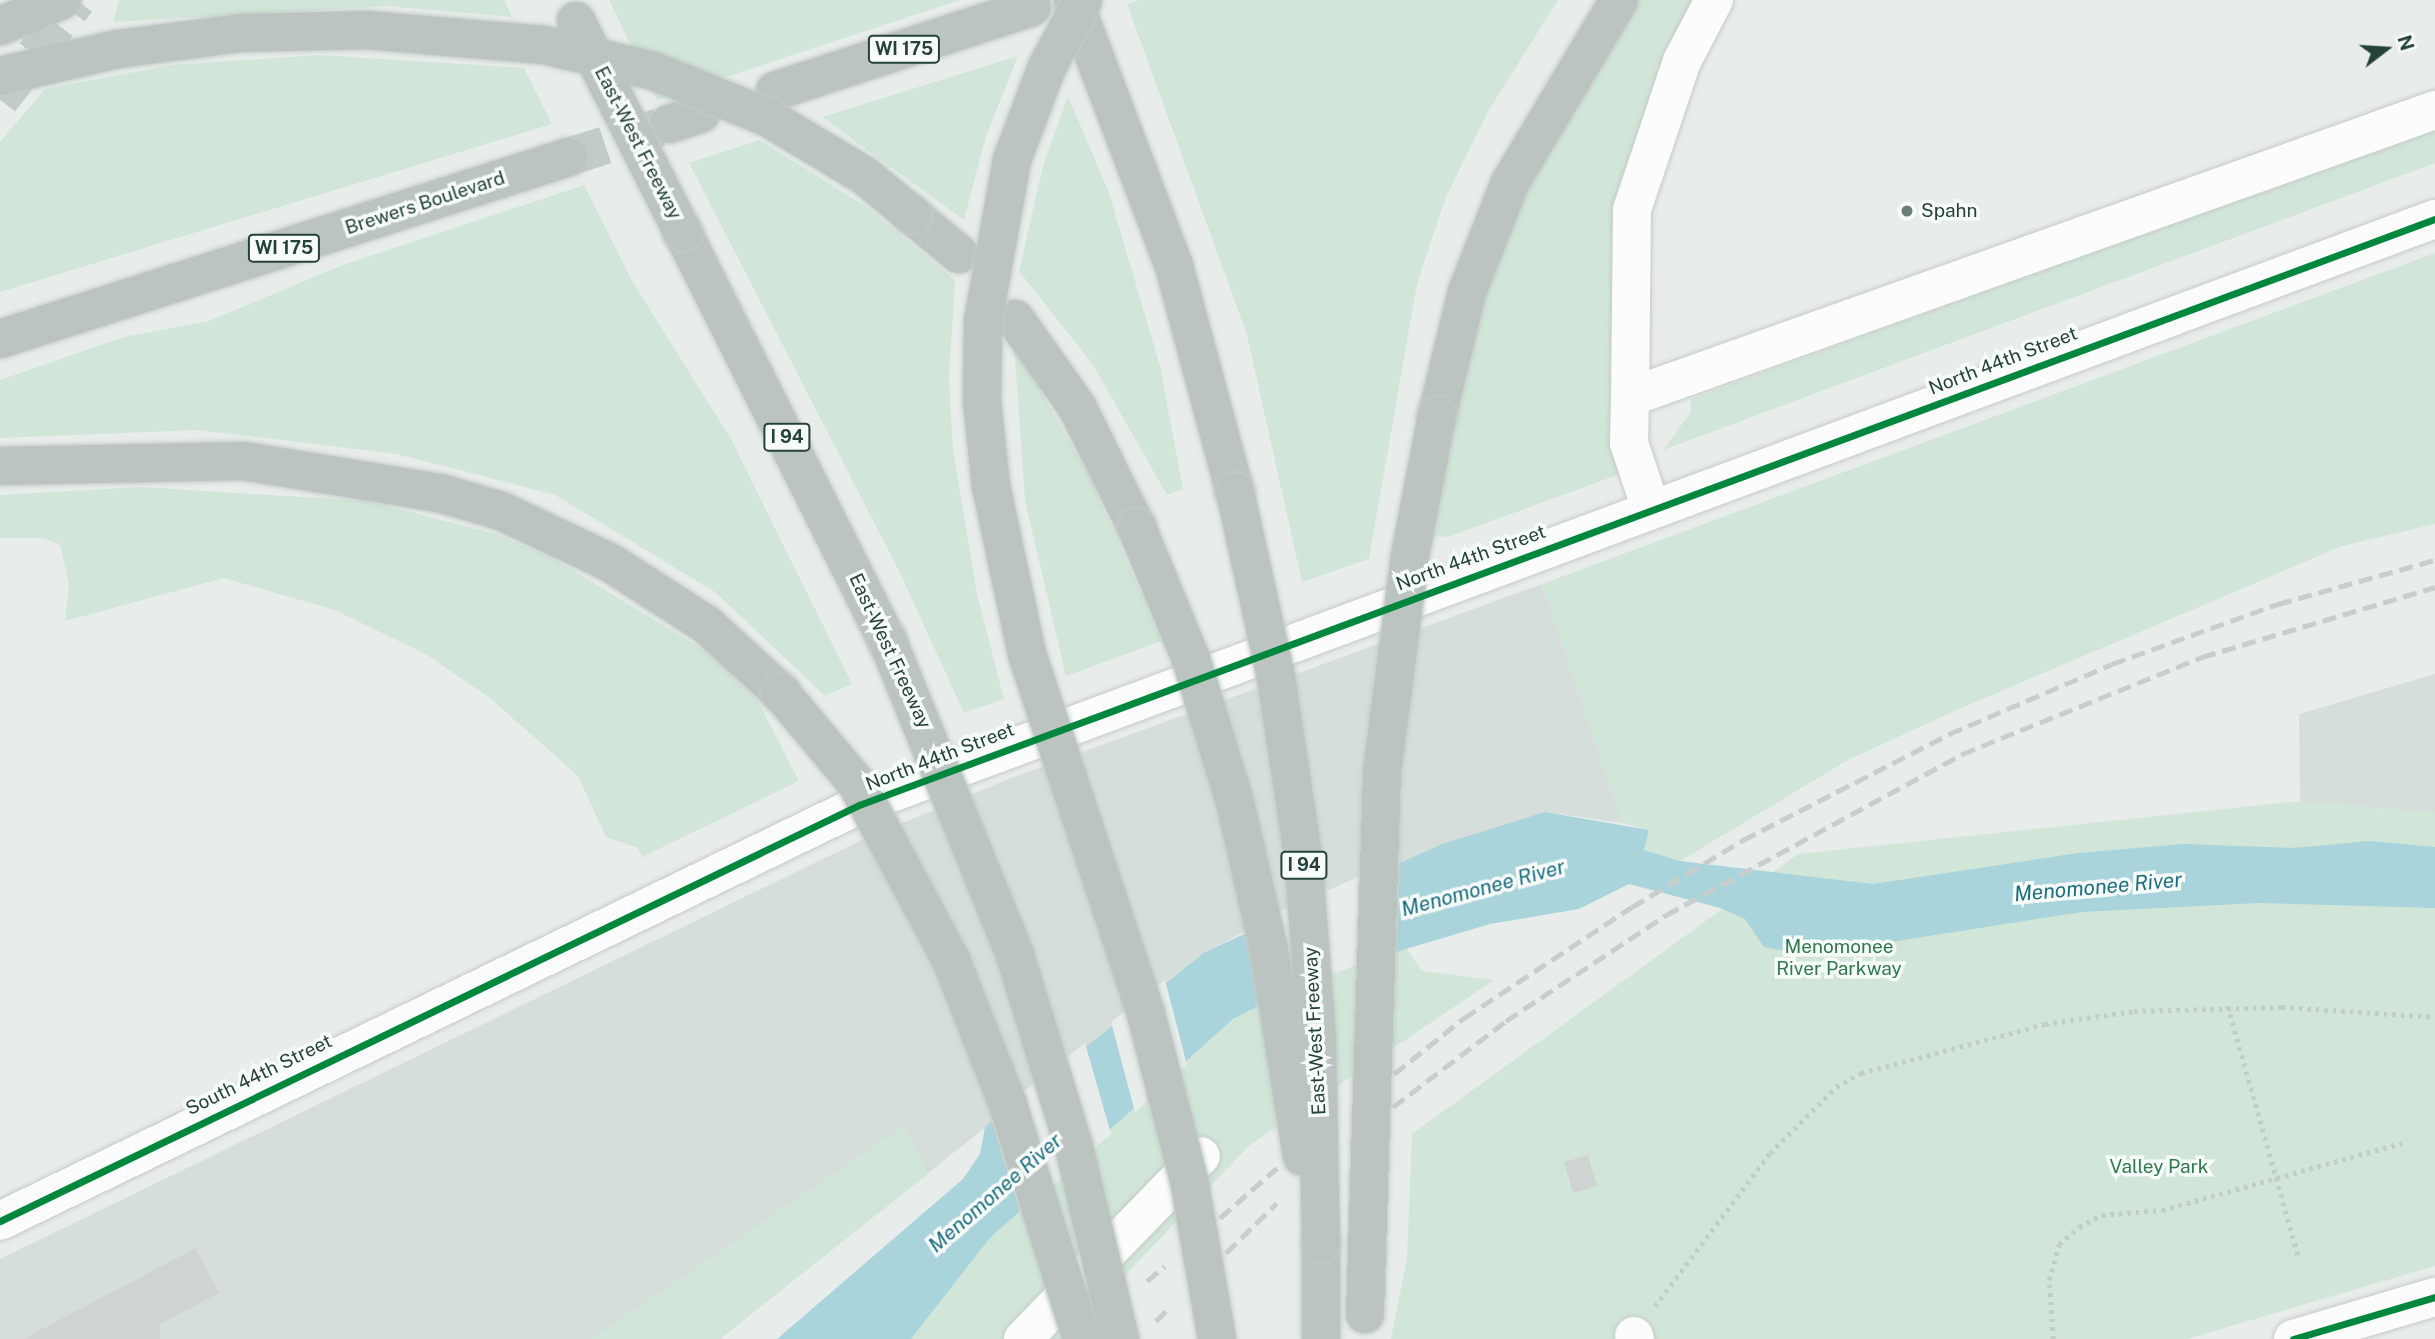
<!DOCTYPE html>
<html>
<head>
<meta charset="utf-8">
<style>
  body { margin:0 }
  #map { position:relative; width:2435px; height:1339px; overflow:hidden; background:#e8edeb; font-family:"Public Sans",sans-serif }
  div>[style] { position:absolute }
  .built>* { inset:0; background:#d6dedb }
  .green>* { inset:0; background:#d1e6d8 }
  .water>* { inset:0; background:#a9d4db }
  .pier>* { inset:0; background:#e8edeb }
  .building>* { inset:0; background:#cfd4d2 }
  .highway-tunnel>* { height:38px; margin-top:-19px; transform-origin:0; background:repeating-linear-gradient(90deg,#c1cbc8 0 38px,transparent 0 57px) }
  .path>* { height:4.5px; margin-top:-2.25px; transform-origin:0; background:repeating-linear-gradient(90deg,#c3ccca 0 3.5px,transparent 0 8.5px) }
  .roads { filter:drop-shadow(0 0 2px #c5cac8) drop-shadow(0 0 2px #c5cac8) }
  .minor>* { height:38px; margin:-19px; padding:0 19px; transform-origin:19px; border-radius:19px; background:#fcfcfc }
  .highway>* { height:38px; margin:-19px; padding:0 19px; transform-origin:19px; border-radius:19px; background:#bcc4c2 }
  .rail>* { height:5px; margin-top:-2.5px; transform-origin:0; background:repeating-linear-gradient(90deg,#c9cdcc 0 14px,transparent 0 21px) }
  .bridges { filter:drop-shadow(0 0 2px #c3ccc9) drop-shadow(0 0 2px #c3ccc9) }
  .highway-bridge>* { height:38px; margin:-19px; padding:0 19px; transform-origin:19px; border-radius:19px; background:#bcc4c2 }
  .cycleway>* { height:7px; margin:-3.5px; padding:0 3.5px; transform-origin:3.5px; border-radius:3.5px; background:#00873e }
  .dots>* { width:19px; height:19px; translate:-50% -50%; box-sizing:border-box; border:4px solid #f7fbf9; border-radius:50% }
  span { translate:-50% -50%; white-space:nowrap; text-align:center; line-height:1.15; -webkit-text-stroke:7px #f7fbf9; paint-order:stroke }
  .shield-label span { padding:2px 5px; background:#f7fbf9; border:2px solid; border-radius:5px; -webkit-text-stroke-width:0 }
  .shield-label { font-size:18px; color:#24423a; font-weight:700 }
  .street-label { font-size:19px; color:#24423a }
  .poi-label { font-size:19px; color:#24423a }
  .left { translate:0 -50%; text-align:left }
  .park-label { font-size:19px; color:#2d7a4b }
  .water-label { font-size:21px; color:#1c6f80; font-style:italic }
  .north { position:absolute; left:2351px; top:14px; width:70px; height:70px; -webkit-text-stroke:5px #f7fbf9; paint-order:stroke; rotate:73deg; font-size:19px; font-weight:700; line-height:28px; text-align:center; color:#24423a }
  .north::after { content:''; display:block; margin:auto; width:24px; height:32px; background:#24423a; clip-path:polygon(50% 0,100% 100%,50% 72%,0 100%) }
</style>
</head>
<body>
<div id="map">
  <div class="built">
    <i style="clip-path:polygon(1542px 584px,1622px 823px,1545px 812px,1283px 912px,1205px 952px,720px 1339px,0 1339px,0 1259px,864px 839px,1006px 780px)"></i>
    <i style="clip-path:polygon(2435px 674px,2435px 813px,2300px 801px,2299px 714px)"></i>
  </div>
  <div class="green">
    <i style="clip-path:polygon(119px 0,504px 0,512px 17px,386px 6px,113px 22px)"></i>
    <i style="clip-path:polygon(609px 0,960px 0,657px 100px)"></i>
    <i style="clip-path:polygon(1139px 0,1558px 0,1489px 110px,1446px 197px,1417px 284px,1369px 559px,1302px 582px,1247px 335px,1127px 4px)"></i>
    <i style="clip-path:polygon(1640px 0,1698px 0,1667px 69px,1620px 474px,1448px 537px,1434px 536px,1471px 337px,1521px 197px)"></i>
    <i style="clip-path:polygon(320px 55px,524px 68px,552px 124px,0 292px,0 142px,45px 89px,172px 65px)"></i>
    <i style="clip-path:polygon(1018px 56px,986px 136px,964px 220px,822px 117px)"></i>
    <i style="clip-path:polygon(1068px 96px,1109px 193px,1160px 366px,1183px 489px,1167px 495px,1093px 365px,1019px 271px,1043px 166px)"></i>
    <i style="clip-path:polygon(2435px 126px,2435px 163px,1663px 450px,1691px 412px,1691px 399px)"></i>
    <i style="clip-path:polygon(759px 140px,865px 206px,955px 280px,949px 378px,953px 450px,977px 594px,1004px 699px,964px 713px,899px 571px,689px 163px)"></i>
    <i style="clip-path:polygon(584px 185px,632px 281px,731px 439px,852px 684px,825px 696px,715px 592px,555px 495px,397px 454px,198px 430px,0 438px,0 380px,124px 337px,209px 321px,340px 266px)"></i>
    <i style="clip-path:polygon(2435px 253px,2435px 524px,2342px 546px,1950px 713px,1848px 760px,1680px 861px,1643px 850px,1649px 830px,1622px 823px,1542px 584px)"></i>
    <i style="clip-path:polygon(1014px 344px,1088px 474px,1162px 641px,1066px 676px,1025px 501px)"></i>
    <i style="clip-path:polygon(141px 487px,366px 501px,496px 534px,556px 560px,710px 654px,758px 701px,799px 781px,642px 857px,638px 848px,606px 837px,578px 776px,490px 698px,427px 655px,335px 610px,224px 578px,65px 621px,69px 584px,60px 545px,44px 538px,0 538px,0 495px)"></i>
    <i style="clip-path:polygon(2300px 801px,2435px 813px,2435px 1266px,2187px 1339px,1391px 1339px,1407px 1258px,1412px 1134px,1798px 854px)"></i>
    <i style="clip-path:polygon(1405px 946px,1422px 971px,1494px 980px,1250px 1145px,1064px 1339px,911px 1339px,990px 1238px,1233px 1019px,1322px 974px)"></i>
    <i style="clip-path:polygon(903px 1126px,929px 1173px,720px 1339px,592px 1339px)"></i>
  </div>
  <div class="water">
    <i style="clip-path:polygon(1545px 812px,1649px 830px,1644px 850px,1680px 861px,1873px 884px,2078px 853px,2183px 844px,2293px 848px,2369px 841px,2435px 847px,2435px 908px,2258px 903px,2082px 912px,1808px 955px,1764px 947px,1745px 919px,1720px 908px,1629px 884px,1579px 909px,1490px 924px,1322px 974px,1233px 1019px,990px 1238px,911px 1339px,777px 1339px,963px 1179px,980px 1154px,985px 1127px,1205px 952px,1442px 844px)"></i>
  </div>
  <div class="pier">
    <i style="clip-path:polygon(1399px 859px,1396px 952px,1323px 977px,1261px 1008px,1247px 926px)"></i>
    <i style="clip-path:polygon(1165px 980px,1187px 1065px,1135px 1112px,1111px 1022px)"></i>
    <i style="clip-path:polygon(1085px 1043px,1111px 1134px,1021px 1214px,991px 1118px)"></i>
  </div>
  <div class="building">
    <i style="clip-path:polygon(1588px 1155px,1597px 1186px,1573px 1193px,1564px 1162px)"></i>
    <i style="clip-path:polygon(196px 1248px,219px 1293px,160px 1324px,160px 1339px,23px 1339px)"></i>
  </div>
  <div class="highway-tunnel">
    <i style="left:0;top:100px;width:126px;rotate:-52.4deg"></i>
    <i style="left:569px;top:157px;width:99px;rotate:-18.3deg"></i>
  </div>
  <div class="path">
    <i style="left:2228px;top:1006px;width:263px;rotate:74.3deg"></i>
    <i style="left:1655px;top:1306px;width:191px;rotate:-53.1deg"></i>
    <i style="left:1770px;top:1153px;width:93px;rotate:-45deg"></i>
    <i style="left:1836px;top:1087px;width:29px;rotate:-29deg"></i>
    <i style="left:1861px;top:1073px;width:190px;rotate:-14.9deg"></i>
    <i style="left:2045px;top:1024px;width:90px;rotate:-8.3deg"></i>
    <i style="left:2134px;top:1011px;width:148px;rotate:-1.5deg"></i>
    <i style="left:2282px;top:1007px;width:153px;rotate:3.7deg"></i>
    <i style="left:2053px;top:1339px;width:59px;rotate:-93.9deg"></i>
    <i style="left:2049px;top:1280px;width:37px;rotate:-74deg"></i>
    <i style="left:2059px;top:1244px;width:26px;rotate:-40deg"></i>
    <i style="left:2079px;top:1227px;width:26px;rotate:-28deg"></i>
    <i style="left:2102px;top:1215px;width:60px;rotate:-4.8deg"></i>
    <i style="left:2162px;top:1210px;width:249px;rotate:-15.6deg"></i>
  </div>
  <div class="roads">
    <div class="minor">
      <i style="left:1714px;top:0;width:69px;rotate:117.7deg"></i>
      <i style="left:1682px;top:61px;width:157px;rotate:108.6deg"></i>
      <i style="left:1632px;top:210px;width:187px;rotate:90.6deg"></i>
      <i style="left:1630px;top:397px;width:855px;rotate:-19.62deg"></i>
      <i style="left:1630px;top:397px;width:46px;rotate:91.2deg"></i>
      <i style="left:1629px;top:443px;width:70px;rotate:71.6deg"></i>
      <i style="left:0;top:1221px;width:954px;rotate:-25.84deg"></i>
      <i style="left:859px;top:805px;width:1681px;rotate:-20.4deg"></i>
      <i style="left:1634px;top:1336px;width:3px;rotate:72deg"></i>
      <i style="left:1023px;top:1339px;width:255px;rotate:-45.8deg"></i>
      <i style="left:2293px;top:1339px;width:148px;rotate:-16.5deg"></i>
    </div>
    <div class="highway">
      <i style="left:1073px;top:0;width:285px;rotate:69.2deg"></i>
      <i style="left:1174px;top:266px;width:234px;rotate:74.9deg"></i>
      <i style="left:0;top:26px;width:67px;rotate:-22.8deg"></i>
      <i style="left:775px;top:91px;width:270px;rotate:-18.1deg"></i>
      <i style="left:669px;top:124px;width:33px;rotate:-18deg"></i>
      <i style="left:912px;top:215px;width:61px;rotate:39.7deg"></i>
      <i style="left:683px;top:233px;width:457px;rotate:63.4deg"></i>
      <i style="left:1015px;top:319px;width:108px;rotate:54.8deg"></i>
      <i style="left:1077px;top:407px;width:135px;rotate:63.6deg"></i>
      <i style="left:0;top:339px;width:597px;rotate:-17.74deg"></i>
      <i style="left:1437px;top:416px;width:128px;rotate:-76.4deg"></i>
      <i style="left:1467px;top:292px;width:117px;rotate:-68.5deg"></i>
      <i style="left:1510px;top:183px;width:213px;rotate:-59.2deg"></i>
      <i style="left:0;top:466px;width:244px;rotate:-1.2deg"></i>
      <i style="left:244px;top:461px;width:199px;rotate:9.3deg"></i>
      <i style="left:440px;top:493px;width:64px;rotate:16.4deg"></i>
      <i style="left:501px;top:511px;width:122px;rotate:25.3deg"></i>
      <i style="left:611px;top:563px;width:114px;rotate:32.9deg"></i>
      <i style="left:707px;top:625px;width:100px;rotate:42.6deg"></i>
      <i style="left:1321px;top:1339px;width:96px;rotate:-90deg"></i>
    </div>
  </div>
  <div class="rail">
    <i style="left:1394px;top:1074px;width:90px;rotate:-38.7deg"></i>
    <i style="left:1464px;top:1018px;width:201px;rotate:-33.5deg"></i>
    <i style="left:1632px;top:907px;width:130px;rotate:-31.1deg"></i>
    <i style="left:1743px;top:840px;width:232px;rotate:-27.2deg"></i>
    <i style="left:1949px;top:734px;width:177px;rotate:-23.2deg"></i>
    <i style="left:2112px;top:664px;width:177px;rotate:-19.9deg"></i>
    <i style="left:2278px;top:604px;width:163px;rotate:-15.7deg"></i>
    <i style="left:1393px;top:1107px;width:142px;rotate:-37.3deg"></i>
    <i style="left:1506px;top:1021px;width:192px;rotate:-33.5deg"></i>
    <i style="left:1666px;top:915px;width:337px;rotate:-28.5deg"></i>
    <i style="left:1962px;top:754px;width:259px;rotate:-22deg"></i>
    <i style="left:2202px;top:657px;width:243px;rotate:-16.7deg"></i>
    <i style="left:1220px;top:1218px;width:76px;rotate:-41.3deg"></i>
    <i style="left:1226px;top:1253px;width:71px;rotate:-44.4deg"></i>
    <i style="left:1147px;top:1281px;width:23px;rotate:-40deg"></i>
    <i style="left:1156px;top:1321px;width:21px;rotate:-45deg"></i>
  </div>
  <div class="bridges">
    <div class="highway-bridge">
      <i style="left:1083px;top:0;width:76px;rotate:118.2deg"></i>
      <i style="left:1047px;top:67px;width:99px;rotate:110.6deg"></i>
      <i style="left:1012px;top:160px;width:164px;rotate:100.2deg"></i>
      <i style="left:983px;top:321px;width:80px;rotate:90.7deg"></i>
      <i style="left:982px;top:401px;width:85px;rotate:84deg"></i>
      <i style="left:991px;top:486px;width:172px;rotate:77.9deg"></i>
      <i style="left:1027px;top:654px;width:379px;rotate:71.7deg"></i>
      <i style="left:1146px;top:1014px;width:171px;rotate:75.5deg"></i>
      <i style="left:1189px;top:1180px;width:161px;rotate:80deg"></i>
      <i style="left:576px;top:21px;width:237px;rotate:63.2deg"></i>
      <i style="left:0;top:76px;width:121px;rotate:-12.9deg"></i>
      <i style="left:118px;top:49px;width:124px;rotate:-7.4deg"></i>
      <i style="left:241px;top:33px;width:125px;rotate:-1.4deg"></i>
      <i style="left:366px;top:30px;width:179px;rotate:4.8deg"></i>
      <i style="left:544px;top:45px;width:113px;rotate:13.3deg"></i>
      <i style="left:654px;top:71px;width:122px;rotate:22.2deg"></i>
      <i style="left:767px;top:117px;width:114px;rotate:31deg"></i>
      <i style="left:865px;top:176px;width:61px;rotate:39.7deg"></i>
      <i style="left:1235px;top:492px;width:189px;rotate:77.5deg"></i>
      <i style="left:1276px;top:677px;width:180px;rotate:81.4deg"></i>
      <i style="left:1303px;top:855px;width:185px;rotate:85.6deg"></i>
      <i style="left:1317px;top:1039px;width:204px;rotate:88.9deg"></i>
      <i style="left:1137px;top:528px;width:142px;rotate:67.6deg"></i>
      <i style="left:1191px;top:659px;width:150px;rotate:72.9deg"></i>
      <i style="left:1235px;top:802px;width:152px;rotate:77.1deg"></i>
      <i style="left:1269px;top:950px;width:209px;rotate:80.9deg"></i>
      <i style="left:888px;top:642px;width:338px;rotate:67.9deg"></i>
      <i style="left:1015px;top:955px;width:197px;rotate:72.9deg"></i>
      <i style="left:1073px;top:1143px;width:202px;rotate:76.5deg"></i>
      <i style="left:781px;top:693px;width:119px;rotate:50.1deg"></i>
      <i style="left:857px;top:784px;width:200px;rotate:61.9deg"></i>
      <i style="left:951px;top:960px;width:156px;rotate:68.5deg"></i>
      <i style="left:1008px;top:1105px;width:245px;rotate:72.5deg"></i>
      <i style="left:1365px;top:1314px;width:542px;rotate:-88.2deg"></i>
      <i style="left:1382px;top:772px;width:218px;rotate:-82.6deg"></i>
      <i style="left:1410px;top:556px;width:143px;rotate:-79.1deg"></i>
    </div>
  </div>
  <div class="cycleway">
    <i style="left:0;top:1221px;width:954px;rotate:-25.84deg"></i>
    <i style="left:859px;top:805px;width:1681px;rotate:-20.4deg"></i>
    <i style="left:2293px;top:1339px;width:148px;rotate:-16.5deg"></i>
  </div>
  <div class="dots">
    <i style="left:1907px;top:211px;background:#697e78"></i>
  </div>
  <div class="shield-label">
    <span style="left:904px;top:49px">WI 175</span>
    <span style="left:284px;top:248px">WI 175</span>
    <span style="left:787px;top:437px">I 94</span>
    <span style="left:1304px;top:865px">I 94</span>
  </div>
  <div class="street-label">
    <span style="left:638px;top:143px;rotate:63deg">East-West Freeway</span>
    <span style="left:425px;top:203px;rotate:-18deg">Brewers Boulevard</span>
    <span style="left:2003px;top:361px;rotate:-21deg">North 44th Street</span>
    <span style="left:1471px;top:558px;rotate:-20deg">North 44th Street</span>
    <span style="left:890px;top:651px;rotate:65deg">East-West Freeway</span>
    <span style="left:940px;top:757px;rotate:-21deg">North 44th Street</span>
    <span style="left:1315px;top:1031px;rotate:-93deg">East-West Freeway</span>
    <span style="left:259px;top:1075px;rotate:-26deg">South 44th Street</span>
  </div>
  <div class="poi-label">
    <span class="left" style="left:1921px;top:211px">Spahn</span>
  </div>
  <div class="park-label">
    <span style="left:1839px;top:958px">Menomonee<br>River Parkway</span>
    <span style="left:2159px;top:1167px">Valley Park</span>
  </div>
  <div class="water-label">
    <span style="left:2098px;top:887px;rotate:-5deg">Menomonee River</span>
    <span style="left:1483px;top:888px;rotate:-15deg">Menomonee River</span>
    <span style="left:995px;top:1193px;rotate:-41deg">Menomonee River</span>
  </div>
  <div class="north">N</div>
</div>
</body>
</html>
